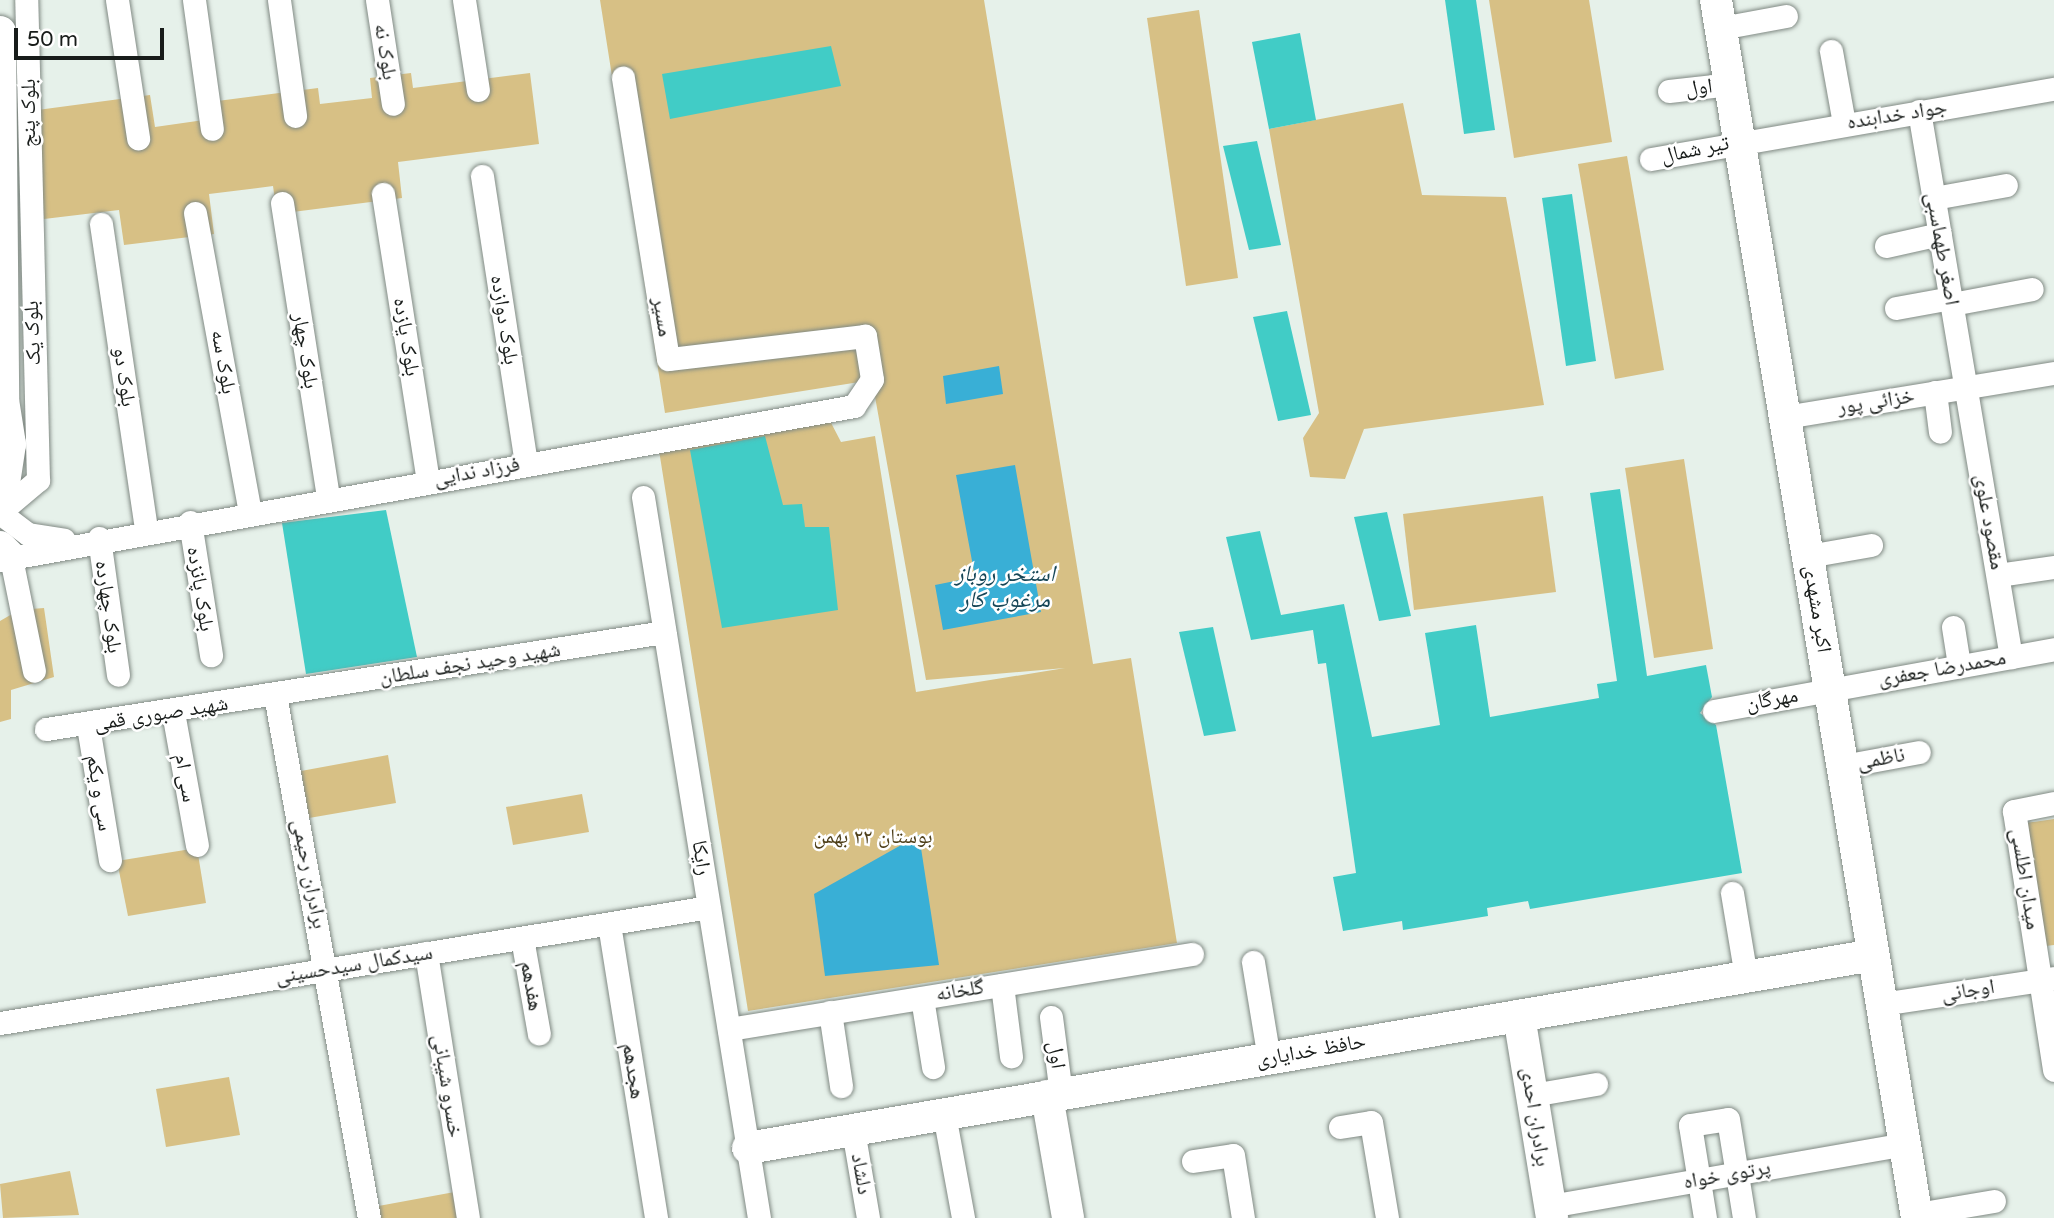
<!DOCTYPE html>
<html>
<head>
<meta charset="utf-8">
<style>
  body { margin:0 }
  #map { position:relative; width:2054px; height:1218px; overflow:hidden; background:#e6f1ea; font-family:"Varela Round","Noto Naskh Arabic",sans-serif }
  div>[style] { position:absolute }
  .green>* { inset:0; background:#d7c085 }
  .water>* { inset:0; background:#39afd6 }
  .building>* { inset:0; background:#41ccc6 }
  .roads { filter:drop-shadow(0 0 2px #818a84) drop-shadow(0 0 2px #818a84) }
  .street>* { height:23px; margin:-11.5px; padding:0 11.5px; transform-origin:11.5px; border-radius:11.5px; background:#fff }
  .secondary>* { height:32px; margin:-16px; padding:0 16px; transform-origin:16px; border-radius:16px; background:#fff }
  span { translate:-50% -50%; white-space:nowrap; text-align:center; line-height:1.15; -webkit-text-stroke:5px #fff; paint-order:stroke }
  .street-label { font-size:21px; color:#181c1a }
  .park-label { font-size:21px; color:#4e3f19 }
  .water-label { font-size:23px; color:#164657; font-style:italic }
  .scale { position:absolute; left:14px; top:28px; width:150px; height:32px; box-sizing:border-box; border:4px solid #181c1a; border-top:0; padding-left:9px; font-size:21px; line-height:24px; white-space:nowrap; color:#181c1a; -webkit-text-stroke:5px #fff; paint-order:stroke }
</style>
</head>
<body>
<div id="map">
  <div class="green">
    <i style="clip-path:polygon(600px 0,984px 0,1093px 664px,1131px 658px,1177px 943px,748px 1011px,658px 444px,828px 417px,841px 442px,875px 436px,916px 692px,1065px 668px,926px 680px,872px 380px,665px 413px)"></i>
    <i style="clip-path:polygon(1489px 0,1589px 0,1612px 142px,1514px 158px)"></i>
    <i style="clip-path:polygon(1199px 10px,1238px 278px,1186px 286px,1147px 18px)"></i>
    <i style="clip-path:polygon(411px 73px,413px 88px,530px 73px,539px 144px,398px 162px,402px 198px,277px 214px,273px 186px,209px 194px,214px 234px,124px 245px,119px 210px,44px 219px,30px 111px,150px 95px,155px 127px,204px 120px,202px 103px,318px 88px,320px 104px,372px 98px,370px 78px)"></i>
    <i style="clip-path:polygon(1403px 103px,1422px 195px,1506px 197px,1544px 405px,1364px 429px,1345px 479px,1310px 477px,1303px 438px,1319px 413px,1269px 129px)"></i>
    <i style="clip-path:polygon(1627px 156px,1664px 370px,1615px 379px,1578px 164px)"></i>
    <i style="clip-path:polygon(1684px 459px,1713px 649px,1654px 658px,1625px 468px)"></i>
    <i style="clip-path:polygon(1543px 496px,1556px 592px,1414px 610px,1403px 514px)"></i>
    <i style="clip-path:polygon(44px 608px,54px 677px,11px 690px,11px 719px,0 722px,0 621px,19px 610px)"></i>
    <i style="clip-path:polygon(388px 755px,396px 803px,309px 818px,301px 771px)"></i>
    <i style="clip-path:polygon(582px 794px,589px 832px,513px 845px,506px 807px)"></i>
    <i style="clip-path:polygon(2054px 819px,2054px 945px,2046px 946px,2026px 823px)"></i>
    <i style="clip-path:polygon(197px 848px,206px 903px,128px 916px,117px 861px)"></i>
    <i style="clip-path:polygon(229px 1077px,240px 1135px,166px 1147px,156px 1089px)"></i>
    <i style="clip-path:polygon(70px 1171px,79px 1215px,3px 1218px,0 1184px)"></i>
    <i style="clip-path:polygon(460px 1191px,464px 1218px,375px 1218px,373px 1207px)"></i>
  </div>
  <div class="water">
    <i style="clip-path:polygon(999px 366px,1003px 394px,946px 404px,943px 376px)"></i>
    <i style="clip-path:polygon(1015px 465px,1041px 612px,943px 630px,935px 585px,975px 577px,956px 475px)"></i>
    <i style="clip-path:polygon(919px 835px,939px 965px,825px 976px,814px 894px)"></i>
  </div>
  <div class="building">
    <i style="clip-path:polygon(1445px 0,1476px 0,1495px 130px,1464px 134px)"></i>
    <i style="clip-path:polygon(1300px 33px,1316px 120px,1269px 129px,1252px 42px)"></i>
    <i style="clip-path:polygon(831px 46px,841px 86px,670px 119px,662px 74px)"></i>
    <i style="clip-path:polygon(1257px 141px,1281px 245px,1249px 250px,1223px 146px)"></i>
    <i style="clip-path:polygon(1572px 194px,1596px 361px,1566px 366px,1542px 198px)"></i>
    <i style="clip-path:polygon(1287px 311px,1311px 415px,1278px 421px,1253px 317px)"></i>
    <i style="clip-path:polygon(765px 436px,783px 505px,802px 504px,805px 527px,829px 527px,838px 610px,722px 628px,690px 450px)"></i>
    <i style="clip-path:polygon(1620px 489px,1647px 676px,1706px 665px,1712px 697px,1700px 713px,1716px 725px,1742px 873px,1530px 909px,1528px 901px,1487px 908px,1488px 916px,1403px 930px,1402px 921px,1343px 931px,1333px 877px,1356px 873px,1326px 663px,1318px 664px,1313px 630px,1251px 640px,1226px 537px,1260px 531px,1281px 615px,1344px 604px,1372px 737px,1440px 725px,1425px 633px,1476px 625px,1490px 717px,1599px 698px,1597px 684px,1617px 681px,1590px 493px)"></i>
    <i style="clip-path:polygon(386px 510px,417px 657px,306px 674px,282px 523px)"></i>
    <i style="clip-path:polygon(1387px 512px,1411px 616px,1379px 621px,1354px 517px)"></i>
    <i style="clip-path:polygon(1213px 627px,1236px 731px,1204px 736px,1179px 632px)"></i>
  </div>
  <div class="roads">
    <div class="street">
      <i style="left:117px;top:0;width:140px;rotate:81.3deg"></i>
      <i style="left:194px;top:0;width:130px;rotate:82.1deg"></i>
      <i style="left:279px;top:0;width:117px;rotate:82.1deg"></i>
      <i style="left:377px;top:0;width:105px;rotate:81.3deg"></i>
      <i style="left:464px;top:0;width:91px;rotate:81.2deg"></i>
      <i style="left:1721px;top:28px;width:66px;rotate:-10.5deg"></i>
      <i style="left:1831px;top:51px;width:73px;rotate:79.8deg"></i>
      <i style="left:1669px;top:91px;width:61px;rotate:-6.5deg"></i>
      <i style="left:1919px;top:111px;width:554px;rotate:80.44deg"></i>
      <i style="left:1651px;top:159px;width:409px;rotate:-9.9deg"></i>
      <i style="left:482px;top:176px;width:290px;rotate:81.3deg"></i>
      <i style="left:383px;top:194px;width:291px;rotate:81.1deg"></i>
      <i style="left:1934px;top:198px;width:73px;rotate:-10.2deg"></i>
      <i style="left:282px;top:203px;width:299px;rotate:81.1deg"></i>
      <i style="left:195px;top:213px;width:304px;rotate:79.6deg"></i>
      <i style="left:101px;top:224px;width:309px;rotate:81.6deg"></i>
      <i style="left:1886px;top:246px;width:55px;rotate:-12.5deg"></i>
      <i style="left:1952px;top:304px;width:81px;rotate:-10.6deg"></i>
      <i style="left:1896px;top:308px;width:56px;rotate:-10.3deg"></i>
      <i style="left:1935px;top:392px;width:40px;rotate:82.9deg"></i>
      <i style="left:1785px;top:417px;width:273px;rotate:-9.3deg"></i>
      <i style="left:643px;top:497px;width:730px;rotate:80.86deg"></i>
      <i style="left:0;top:512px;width:50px;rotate:-40.1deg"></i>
      <i style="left:38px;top:480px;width:480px;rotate:-91.4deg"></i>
      <i style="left:0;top:513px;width:35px;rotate:37deg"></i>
      <i style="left:28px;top:534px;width:36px;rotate:9deg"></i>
      <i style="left:190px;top:522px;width:135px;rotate:81deg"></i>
      <i style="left:99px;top:538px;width:138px;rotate:82.1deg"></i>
      <i style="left:1808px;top:556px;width:64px;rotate:-9.9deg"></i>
      <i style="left:11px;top:558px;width:115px;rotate:78.5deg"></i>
      <i style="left:0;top:560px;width:868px;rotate:-10.22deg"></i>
      <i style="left:854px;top:406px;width:32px;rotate:-56deg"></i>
      <i style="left:872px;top:379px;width:44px;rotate:-99.2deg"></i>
      <i style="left:865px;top:336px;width:198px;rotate:173.3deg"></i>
      <i style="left:668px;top:359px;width:285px;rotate:-99.1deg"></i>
      <i style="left:1998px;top:575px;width:57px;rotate:-8.1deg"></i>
      <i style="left:1953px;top:627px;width:39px;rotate:81deg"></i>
      <i style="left:275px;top:695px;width:531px;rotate:79.81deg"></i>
      <i style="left:1714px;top:711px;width:346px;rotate:-10.3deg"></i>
      <i style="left:173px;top:712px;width:135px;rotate:79.8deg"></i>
      <i style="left:88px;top:726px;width:136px;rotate:80.7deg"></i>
      <i style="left:46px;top:729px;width:626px;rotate:-8.92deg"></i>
      <i style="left:1843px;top:766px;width:77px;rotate:-10.4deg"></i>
      <i style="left:2054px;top:803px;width:41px;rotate:168.7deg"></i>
      <i style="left:2014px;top:811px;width:262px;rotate:81.2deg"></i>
      <i style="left:1732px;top:893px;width:85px;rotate:80.5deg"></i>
      <i style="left:609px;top:924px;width:298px;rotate:80.9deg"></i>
      <i style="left:522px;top:938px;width:97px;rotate:80deg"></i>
      <i style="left:426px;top:953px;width:268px;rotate:81deg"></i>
      <i style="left:1253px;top:962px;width:98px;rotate:80.6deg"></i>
      <i style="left:1002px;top:985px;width:72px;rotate:82.8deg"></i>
      <i style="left:922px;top:998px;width:70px;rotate:80.9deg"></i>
      <i style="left:1882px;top:1004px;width:174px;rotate:-8.6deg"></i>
      <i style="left:830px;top:1012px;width:75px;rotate:81.5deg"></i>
      <i style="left:1051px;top:1017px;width:78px;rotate:82.6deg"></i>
      <i style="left:0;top:1023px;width:718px;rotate:-9.29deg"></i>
      <i style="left:729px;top:1029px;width:469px;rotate:-9.2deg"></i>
      <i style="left:1532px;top:1095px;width:65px;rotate:-9.8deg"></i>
      <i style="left:944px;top:1114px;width:106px;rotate:79.6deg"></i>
      <i style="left:1340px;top:1127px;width:31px;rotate:-9deg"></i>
      <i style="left:1371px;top:1122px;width:97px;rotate:80.5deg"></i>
      <i style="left:853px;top:1130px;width:89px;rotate:80.3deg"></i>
      <i style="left:1193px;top:1161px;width:40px;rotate:-8.5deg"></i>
      <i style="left:1233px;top:1155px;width:64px;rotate:81deg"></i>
      <i style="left:1550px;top:1206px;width:360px;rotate:-9.9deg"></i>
      <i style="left:1917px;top:1214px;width:78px;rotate:-9.6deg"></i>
      <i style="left:1705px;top:1218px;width:94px;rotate:-99.2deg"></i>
      <i style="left:1690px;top:1125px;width:38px;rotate:-9deg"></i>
      <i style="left:1728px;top:1119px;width:100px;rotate:80.8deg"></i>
    </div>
    <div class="secondary">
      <i style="left:1716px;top:0;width:1234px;rotate:80.63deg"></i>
      <i style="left:0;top:32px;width:368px;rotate:89.5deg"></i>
      <i style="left:3px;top:400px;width:45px;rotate:81deg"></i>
      <i style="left:10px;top:444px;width:66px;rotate:98.7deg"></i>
      <i style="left:0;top:547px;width:16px;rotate:45deg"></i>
      <i style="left:1519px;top:1016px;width:205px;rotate:80.7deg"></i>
      <i style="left:1047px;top:1096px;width:124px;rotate:80.2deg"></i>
      <i style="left:748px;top:1148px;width:1142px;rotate:-9.73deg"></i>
    </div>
  </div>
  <div class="street-label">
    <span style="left:385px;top:52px;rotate:81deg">بلوک نه</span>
    <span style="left:1699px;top:88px;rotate:-7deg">اول</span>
    <span style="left:29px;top:113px;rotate:-90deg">بلوک پنج</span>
    <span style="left:1897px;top:115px;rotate:-9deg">جواد خدابنده</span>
    <span style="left:1695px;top:150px;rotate:-12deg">تیر شمال</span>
    <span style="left:1942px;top:249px;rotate:80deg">اصغر طهماسبی</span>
    <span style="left:662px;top:317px;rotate:81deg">مسیر</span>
    <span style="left:504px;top:320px;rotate:81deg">بلوک دوازده</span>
    <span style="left:33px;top:333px;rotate:-92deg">بلوک یک</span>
    <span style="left:406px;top:337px;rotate:81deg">بلوک یازده</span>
    <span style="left:305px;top:351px;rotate:81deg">بلوک چهار</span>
    <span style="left:223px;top:362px;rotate:80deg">بلوک سه</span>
    <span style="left:124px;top:377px;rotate:82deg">بلوک دو</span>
    <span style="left:1876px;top:402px;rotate:-9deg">خزائی پور</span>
    <span style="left:477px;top:472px;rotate:-10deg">فرزاد ندایی</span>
    <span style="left:1989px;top:522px;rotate:80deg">مقصود علوی</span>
    <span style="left:200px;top:589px;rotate:81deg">بلوک پانزده</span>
    <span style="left:108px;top:607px;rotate:82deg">بلوک چهارده</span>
    <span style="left:1817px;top:609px;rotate:81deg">اکبر مشهدی</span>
    <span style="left:470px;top:664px;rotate:-9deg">شهید وحید نجف سلطان</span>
    <span style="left:1942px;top:669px;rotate:-10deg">محمدرضا جعفری</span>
    <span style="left:1772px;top:700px;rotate:-10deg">مهرگان</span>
    <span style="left:161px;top:714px;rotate:-9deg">شهید صبوری قمی</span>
    <span style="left:1881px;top:759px;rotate:-10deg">ناظمی</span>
    <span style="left:185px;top:778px;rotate:80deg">سی ام</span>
    <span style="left:99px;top:793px;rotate:81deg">سی و یکم</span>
    <span style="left:701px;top:858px;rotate:81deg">رایکا</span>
    <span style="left:309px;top:874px;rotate:79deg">برادران رحیمی</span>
    <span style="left:2025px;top:879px;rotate:81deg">میدان اطلسی</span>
    <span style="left:354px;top:965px;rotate:-9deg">سیدکمال سیدحسینی</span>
    <span style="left:531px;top:986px;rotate:80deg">هفدهم</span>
    <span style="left:960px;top:991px;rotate:-9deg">گلخانه</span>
    <span style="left:1968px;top:991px;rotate:-9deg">اوجانی</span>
    <span style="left:1311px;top:1051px;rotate:-10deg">حافظ خدایاری</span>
    <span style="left:1056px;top:1055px;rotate:82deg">اول</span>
    <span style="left:633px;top:1071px;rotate:81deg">هجدهم</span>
    <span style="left:447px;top:1086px;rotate:81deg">خسرو شیبانی</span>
    <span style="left:1535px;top:1117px;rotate:81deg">برادران احدی</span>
    <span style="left:861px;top:1174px;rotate:80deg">دلشاد</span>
    <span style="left:1727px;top:1175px;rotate:-10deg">پرتوی خواه</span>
  </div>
  <div class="park-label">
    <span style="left:873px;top:837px">بوستان ۲۲ بهمن</span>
  </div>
  <div class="water-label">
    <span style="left:1005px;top:587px">استخر روباز<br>مرغوب کار</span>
  </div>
  <div class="scale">50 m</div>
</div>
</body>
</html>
